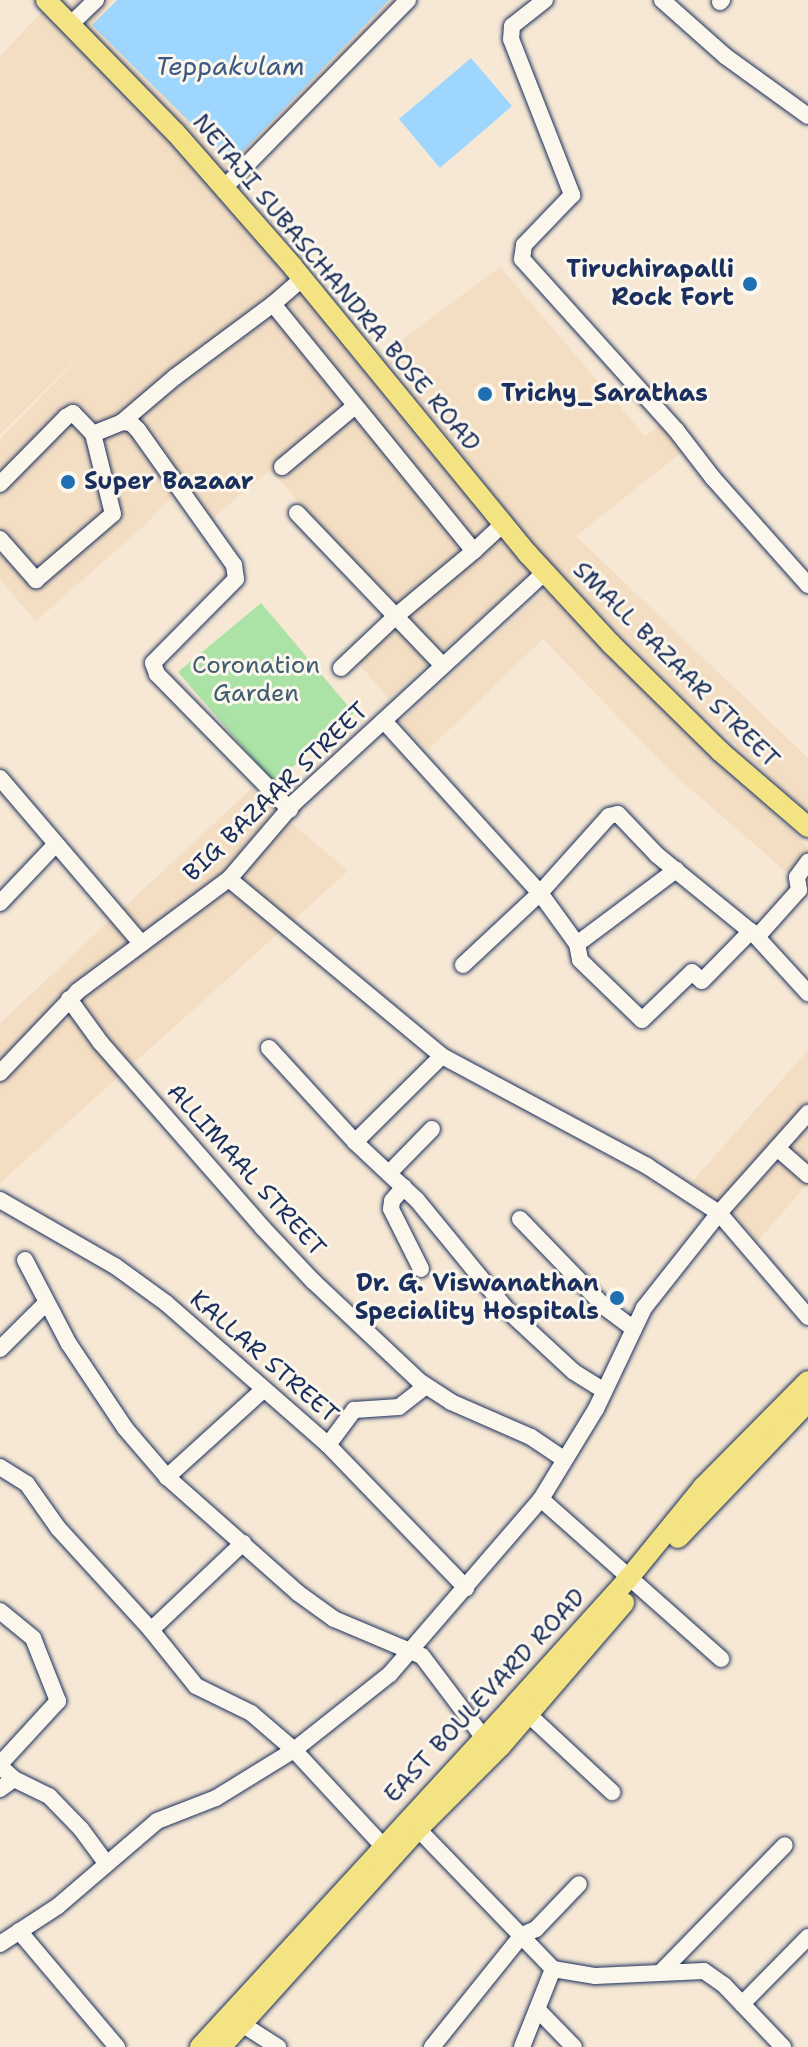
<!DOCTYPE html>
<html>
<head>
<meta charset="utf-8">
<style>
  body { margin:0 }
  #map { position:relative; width:808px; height:2047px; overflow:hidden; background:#f6e8d4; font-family:"Shantell Sans",sans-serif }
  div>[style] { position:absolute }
  .built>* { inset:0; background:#f3dec3 }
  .green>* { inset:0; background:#abe2a5 }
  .water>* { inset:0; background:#9ed6fe }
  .roads { filter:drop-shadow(0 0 2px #1b2f5e) drop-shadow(0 0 2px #1b2f5e) }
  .minor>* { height:16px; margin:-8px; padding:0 8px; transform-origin:8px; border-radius:8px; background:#fbf7ec }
  .major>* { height:20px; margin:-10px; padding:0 10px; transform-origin:10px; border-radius:10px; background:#f4e382 }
  .dots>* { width:22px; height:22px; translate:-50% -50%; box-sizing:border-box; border:4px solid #fbf7ec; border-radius:50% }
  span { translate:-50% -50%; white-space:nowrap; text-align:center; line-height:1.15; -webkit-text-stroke:6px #fbf7ec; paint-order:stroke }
  .poi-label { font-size:24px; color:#1b2f5e; font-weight:700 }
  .right { translate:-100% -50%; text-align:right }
  .left { translate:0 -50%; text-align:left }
  .street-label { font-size:24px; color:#1b2f5e }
  .park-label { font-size:24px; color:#3f5c70 }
  .water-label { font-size:26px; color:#3c5986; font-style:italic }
</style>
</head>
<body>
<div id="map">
  <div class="built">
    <i style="clip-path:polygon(53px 0,65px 0,70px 4px,74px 0,113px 0,92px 25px,231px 163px,389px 0,419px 0,244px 176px,231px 163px,208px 185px,242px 219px,535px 570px,388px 698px,358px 663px,340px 679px,331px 669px,398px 612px,270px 470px,207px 523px,178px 490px,146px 524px,36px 621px,0 580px,0 439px,97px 339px,0 434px,0 56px)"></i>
    <i style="clip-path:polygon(500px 267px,645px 436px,674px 414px,696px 441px,576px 536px,808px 758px,808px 813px,662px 676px,540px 553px,383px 354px)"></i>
    <i style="clip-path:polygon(546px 590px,808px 847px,808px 891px,672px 773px,543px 639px,428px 750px,400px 722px)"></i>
    <i style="clip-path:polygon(251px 789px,348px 871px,0 1183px,0 1023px)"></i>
    <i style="clip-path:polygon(808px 1050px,808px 1102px,718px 1202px,691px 1183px)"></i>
    <i style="clip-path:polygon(808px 1127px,808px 1183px,757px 1242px,733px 1212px)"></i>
  </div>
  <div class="green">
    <i style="clip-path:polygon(261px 603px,354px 713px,274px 783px,178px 672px)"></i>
  </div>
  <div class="water">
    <i style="clip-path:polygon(117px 0,389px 0,231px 163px,92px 25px)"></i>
    <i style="clip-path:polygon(471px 58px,512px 106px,440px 168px,399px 119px)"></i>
  </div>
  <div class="roads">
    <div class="minor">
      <i style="left:545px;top:0;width:42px;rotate:141.8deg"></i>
      <i style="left:512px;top:26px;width:13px;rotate:94deg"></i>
      <i style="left:511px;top:39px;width:168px;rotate:68.6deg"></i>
      <i style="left:572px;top:195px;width:69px;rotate:133.8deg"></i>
      <i style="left:524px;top:245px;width:14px;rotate:98deg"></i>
      <i style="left:522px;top:259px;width:230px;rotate:48deg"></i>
      <i style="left:676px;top:430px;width:61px;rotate:52.4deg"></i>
      <i style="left:713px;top:478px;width:143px;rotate:48.4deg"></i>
      <i style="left:662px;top:0;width:84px;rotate:41.6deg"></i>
      <i style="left:725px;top:56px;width:102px;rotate:35.9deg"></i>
      <i style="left:720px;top:2px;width:3px;rotate:-45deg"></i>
      <i style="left:71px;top:24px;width:35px;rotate:-44deg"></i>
      <i style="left:224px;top:188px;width:263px;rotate:-45.6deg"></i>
      <i style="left:303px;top:278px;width:40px;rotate:139deg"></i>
      <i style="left:273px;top:304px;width:318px;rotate:50.9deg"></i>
      <i style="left:474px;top:551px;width:41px;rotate:-43deg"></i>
      <i style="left:122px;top:422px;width:9px;rotate:6deg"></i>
      <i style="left:131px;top:423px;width:10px;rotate:45deg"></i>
      <i style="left:138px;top:430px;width:166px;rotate:54.6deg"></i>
      <i style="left:234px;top:565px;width:14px;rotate:82deg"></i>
      <i style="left:236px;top:579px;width:118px;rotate:134.7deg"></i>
      <i style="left:153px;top:663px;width:12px;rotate:70deg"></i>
      <i style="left:157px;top:674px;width:190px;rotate:45.6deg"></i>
      <i style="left:282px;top:467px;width:95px;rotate:-39.9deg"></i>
      <i style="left:0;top:484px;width:94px;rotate:-45.4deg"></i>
      <i style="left:66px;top:417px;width:8px;rotate:-30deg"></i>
      <i style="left:73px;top:413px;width:29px;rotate:46deg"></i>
      <i style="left:93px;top:434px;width:31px;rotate:-22deg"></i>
      <i style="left:122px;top:422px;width:70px;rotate:-40.3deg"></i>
      <i style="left:175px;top:377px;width:122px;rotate:-36.7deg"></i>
      <i style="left:297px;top:513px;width:211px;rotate:46.3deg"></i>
      <i style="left:0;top:539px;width:55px;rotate:48.7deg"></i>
      <i style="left:36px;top:580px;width:101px;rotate:-40.6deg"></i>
      <i style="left:113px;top:514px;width:82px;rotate:-104deg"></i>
      <i style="left:341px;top:668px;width:76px;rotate:-43.4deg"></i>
      <i style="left:396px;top:616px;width:102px;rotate:-39.8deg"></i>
      <i style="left:384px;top:721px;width:232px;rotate:47.8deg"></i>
      <i style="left:540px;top:893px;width:63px;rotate:54deg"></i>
      <i style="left:577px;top:944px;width:124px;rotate:-36.8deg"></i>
      <i style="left:0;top:778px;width:218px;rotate:49.5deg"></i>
      <i style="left:229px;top:879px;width:277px;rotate:39.7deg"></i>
      <i style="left:442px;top:1056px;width:233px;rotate:28.2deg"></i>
      <i style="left:647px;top:1166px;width:86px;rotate:33.1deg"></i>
      <i style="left:719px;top:1213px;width:137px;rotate:49.4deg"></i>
      <i style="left:0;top:903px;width:81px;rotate:-46.5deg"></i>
      <i style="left:757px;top:937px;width:63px;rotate:-48.2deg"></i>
      <i style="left:799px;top:890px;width:13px;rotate:-99deg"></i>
      <i style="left:797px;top:877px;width:19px;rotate:-54deg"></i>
      <i style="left:577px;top:944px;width:16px;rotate:79deg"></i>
      <i style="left:580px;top:960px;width:86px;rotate:44.1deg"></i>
      <i style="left:642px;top:1020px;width:69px;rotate:-43.8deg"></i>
      <i style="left:692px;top:972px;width:13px;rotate:42deg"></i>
      <i style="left:702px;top:981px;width:70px;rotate:-45.6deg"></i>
      <i style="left:463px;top:965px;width:105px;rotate:-43.1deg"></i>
      <i style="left:540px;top:893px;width:103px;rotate:-48.1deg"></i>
      <i style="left:609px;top:816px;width:9px;rotate:-13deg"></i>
      <i style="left:618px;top:814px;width:57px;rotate:46.4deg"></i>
      <i style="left:657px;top:855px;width:127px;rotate:39.2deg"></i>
      <i style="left:755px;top:935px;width:79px;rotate:47.6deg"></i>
      <i style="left:69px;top:999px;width:54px;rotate:54deg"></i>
      <i style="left:101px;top:1043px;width:246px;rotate:48.8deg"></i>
      <i style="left:263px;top:1228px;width:73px;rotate:46.7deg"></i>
      <i style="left:313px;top:1281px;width:146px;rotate:43.3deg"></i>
      <i style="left:419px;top:1381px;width:38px;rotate:33deg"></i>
      <i style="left:451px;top:1402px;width:87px;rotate:23.6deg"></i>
      <i style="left:531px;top:1437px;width:40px;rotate:34deg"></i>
      <i style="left:269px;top:1048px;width:127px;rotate:47.5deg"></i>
      <i style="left:355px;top:1142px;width:85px;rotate:43.1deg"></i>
      <i style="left:417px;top:1200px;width:142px;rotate:50.7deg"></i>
      <i style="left:507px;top:1310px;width:91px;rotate:42.8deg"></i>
      <i style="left:574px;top:1372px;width:34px;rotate:32deg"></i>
      <i style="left:0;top:1073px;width:113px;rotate:-46.4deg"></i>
      <i style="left:78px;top:991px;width:188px;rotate:-36.6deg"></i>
      <i style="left:229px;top:879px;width:100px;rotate:-49.5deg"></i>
      <i style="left:294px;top:803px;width:341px;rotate:-42.6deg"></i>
      <i style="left:355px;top:1142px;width:122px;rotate:-44.7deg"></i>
      <i style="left:777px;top:1148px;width:41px;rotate:41.1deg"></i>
      <i style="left:390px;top:1172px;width:60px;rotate:-45.7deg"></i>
      <i style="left:404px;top:1187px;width:18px;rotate:131deg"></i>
      <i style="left:392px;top:1201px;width:8px;rotate:97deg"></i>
      <i style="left:391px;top:1209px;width:67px;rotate:63.4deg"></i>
      <i style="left:0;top:1200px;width:133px;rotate:29.9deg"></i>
      <i style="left:115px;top:1266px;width:63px;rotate:36deg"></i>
      <i style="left:166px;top:1303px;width:215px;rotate:41.2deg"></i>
      <i style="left:328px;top:1445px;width:199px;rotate:46deg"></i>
      <i style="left:520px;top:1219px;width:124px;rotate:46deg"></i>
      <i style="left:606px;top:1308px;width:35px;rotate:37deg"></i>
      <i style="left:25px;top:1260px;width:95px;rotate:62.4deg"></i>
      <i style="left:69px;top:1344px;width:101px;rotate:56.3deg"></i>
      <i style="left:125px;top:1428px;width:65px;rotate:49.4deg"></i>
      <i style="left:0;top:1349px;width:65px;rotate:-45deg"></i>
      <i style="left:263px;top:1390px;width:130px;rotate:137.8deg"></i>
      <i style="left:167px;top:1477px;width:175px;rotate:41.5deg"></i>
      <i style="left:298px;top:1593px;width:44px;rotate:35.8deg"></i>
      <i style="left:334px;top:1619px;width:95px;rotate:22.8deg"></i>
      <i style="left:422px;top:1656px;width:101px;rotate:53deg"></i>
      <i style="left:328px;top:1445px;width:44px;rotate:-53.4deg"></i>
      <i style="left:354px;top:1410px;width:45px;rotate:-3.8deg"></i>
      <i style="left:399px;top:1407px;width:33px;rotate:-38deg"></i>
      <i style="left:0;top:1467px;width:32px;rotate:32deg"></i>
      <i style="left:27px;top:1484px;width:54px;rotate:54.8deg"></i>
      <i style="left:58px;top:1528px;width:138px;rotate:47.6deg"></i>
      <i style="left:151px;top:1630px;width:72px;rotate:51.2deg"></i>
      <i style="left:196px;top:1686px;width:61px;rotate:26.1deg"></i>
      <i style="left:251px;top:1713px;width:57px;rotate:40.7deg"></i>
      <i style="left:294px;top:1750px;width:129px;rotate:47.2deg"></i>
      <i style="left:541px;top:1499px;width:241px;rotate:41.6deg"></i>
      <i style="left:0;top:1611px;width:43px;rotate:39.3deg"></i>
      <i style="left:33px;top:1638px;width:68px;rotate:68.4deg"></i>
      <i style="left:58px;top:1701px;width:86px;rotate:132.6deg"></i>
      <i style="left:151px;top:1630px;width:127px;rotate:-43.4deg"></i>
      <i style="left:528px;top:1714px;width:115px;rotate:42.9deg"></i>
      <i style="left:0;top:1766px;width:19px;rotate:43deg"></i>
      <i style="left:14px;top:1779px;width:39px;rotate:26deg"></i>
      <i style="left:49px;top:1796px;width:46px;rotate:45.9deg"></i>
      <i style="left:81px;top:1829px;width:42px;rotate:53.7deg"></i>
      <i style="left:0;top:1789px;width:17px;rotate:-36deg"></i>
      <i style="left:418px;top:1829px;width:194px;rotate:46deg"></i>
      <i style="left:553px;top:1969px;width:84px;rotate:111.7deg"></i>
      <i style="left:19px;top:1931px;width:152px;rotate:49.8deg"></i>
      <i style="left:0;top:1944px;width:69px;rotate:-33.2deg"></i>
      <i style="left:58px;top:1906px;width:130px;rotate:-40.6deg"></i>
      <i style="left:157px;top:1821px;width:63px;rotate:-21.3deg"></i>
      <i style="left:216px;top:1798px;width:92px;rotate:-31.6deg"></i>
      <i style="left:294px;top:1750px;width:122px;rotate:-38.4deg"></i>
      <i style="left:390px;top:1674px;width:231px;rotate:-49.2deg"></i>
      <i style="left:541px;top:1499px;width:105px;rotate:-58.6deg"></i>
      <i style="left:596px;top:1409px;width:112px;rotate:-64.6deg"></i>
      <i style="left:644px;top:1308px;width:121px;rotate:-51.7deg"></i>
      <i style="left:719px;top:1213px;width:134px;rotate:-48.3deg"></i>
      <i style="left:553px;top:1969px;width:43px;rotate:9.5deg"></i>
      <i style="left:595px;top:1976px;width:109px;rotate:-2.6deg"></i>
      <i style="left:704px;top:1971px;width:24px;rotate:35deg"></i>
      <i style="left:724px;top:1985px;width:86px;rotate:46.4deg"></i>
      <i style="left:661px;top:1972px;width:177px;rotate:-45.7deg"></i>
      <i style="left:742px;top:2004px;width:94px;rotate:-45.4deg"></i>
      <i style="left:539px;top:2011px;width:50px;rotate:45.8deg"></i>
      <i style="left:242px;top:2024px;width:43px;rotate:32.6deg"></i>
      <i style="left:432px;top:2047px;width:144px;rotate:-51.2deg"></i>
      <i style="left:522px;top:1935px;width:15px;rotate:-23deg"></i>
      <i style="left:536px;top:1929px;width:62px;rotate:-46.3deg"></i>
    </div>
    <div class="major">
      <i style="left:46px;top:0;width:185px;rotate:45.7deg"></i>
      <i style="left:175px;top:132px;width:179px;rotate:48.8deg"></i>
      <i style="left:293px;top:267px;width:371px;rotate:50.7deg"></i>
      <i style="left:528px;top:554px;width:122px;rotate:47.3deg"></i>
      <i style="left:611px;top:644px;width:154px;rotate:44.5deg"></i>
      <i style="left:721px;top:752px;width:115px;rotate:40.8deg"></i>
      <i style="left:678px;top:1538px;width:188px;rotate:-46.3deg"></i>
      <i style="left:200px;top:2047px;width:467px;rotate:-47.4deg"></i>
      <i style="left:516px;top:1703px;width:167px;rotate:-47.9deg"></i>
      <i style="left:628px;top:1579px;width:119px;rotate:-50.8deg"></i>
      <i style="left:703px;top:1487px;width:149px;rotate:-45.3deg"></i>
      <i style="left:221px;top:2047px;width:294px;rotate:-47.9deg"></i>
      <i style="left:418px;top:1829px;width:117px;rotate:-45deg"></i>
      <i style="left:501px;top:1746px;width:189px;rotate:-49.3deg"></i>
    </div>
  </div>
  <div class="dots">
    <i style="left:750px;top:284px;background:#1f6fb2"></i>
    <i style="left:485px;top:394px;background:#1f6fb2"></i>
    <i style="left:68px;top:482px;background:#1f6fb2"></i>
    <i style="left:617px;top:1298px;background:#1f6fb2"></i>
  </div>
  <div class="poi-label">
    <span class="right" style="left:734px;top:284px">Tiruchirapalli<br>Rock Fort</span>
    <span class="left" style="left:501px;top:394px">Trichy_Sarathas</span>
    <span class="left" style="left:84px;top:482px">Super Bazaar</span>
    <span class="right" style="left:599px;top:1298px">Dr. G. Viswanathan<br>Speciality Hospitals</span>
  </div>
  <div class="street-label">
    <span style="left:336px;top:283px;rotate:50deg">NETAJI SUBASCHANDRA BOSE ROAD</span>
    <span style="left:676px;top:665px;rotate:45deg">SMALL BAZAAR STREET</span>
    <span style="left:276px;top:792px;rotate:-44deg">BIG BAZAAR STREET</span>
    <span style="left:246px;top:1170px;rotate:48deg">ALLIMAAL STREET</span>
    <span style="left:264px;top:1357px;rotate:41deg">KALLAR STREET</span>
    <span style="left:485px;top:1696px;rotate:-47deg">EAST BOULEVARD ROAD</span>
  </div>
  <div class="park-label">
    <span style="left:256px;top:680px">Coronation<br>Garden</span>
  </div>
  <div class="water-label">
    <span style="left:230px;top:66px">Teppakulam</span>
  </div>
</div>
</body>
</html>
